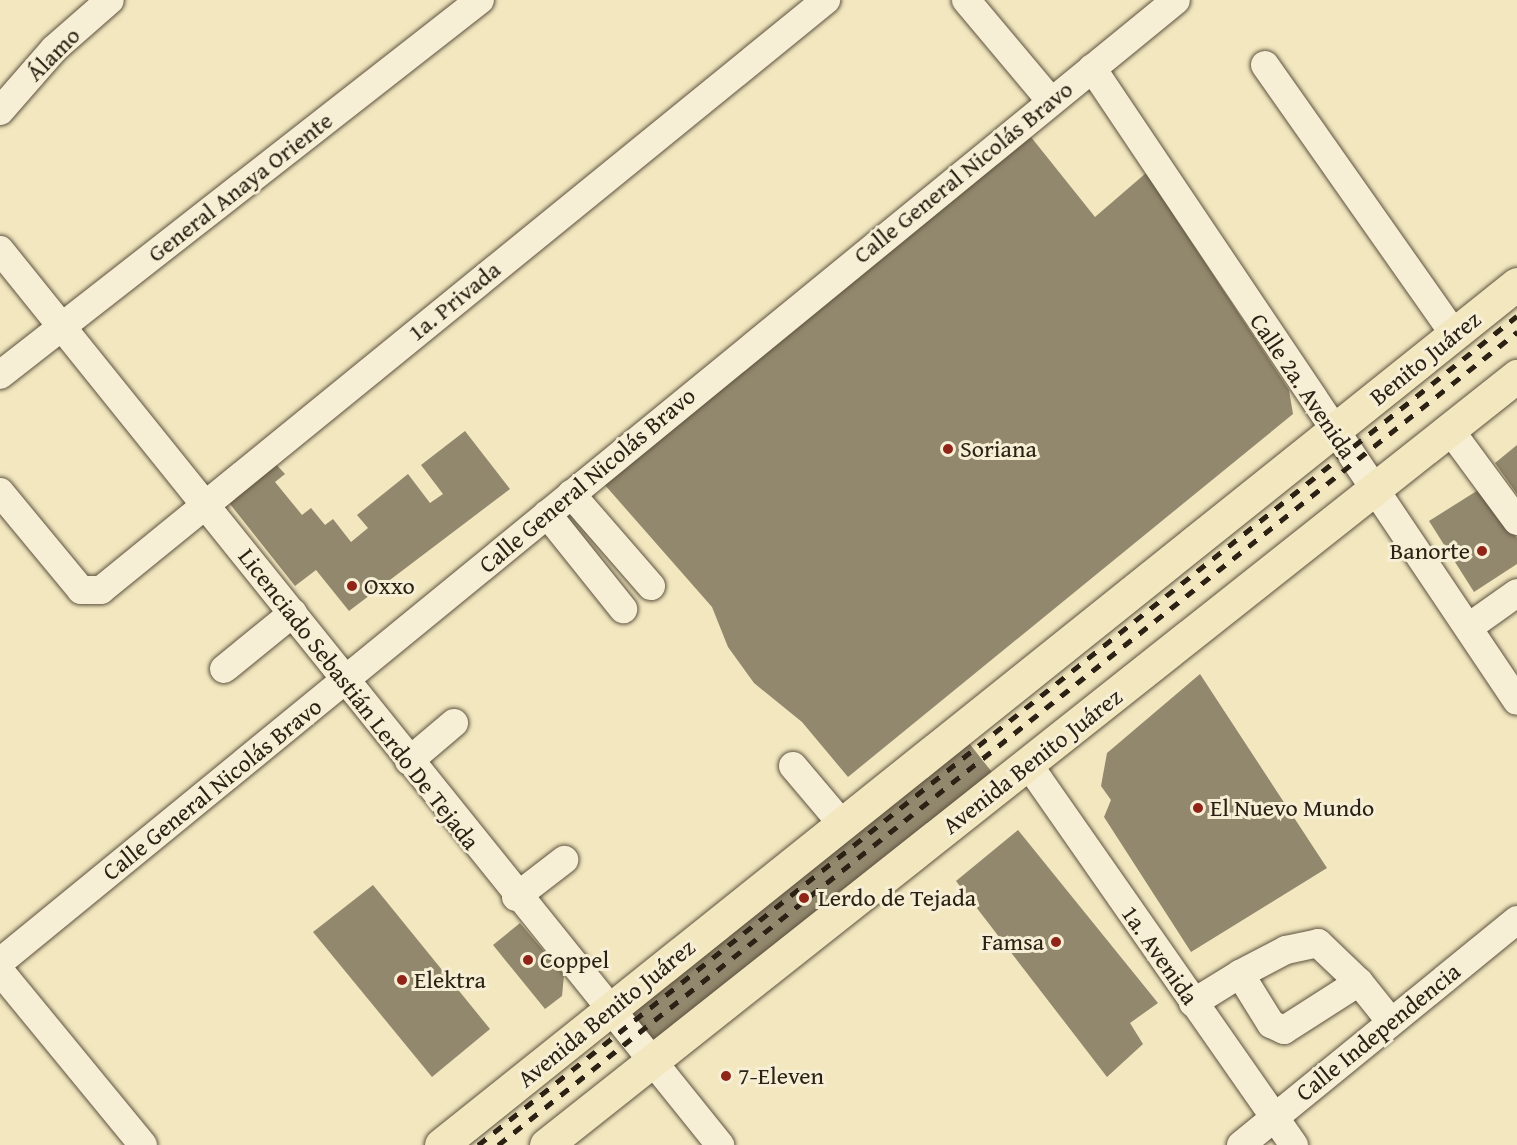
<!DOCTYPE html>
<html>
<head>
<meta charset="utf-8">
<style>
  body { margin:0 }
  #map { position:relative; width:1517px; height:1145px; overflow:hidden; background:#f2e7bf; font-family:"Gentium Book Plus",serif }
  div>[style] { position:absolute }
  .building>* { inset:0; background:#92886d }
  .roads { filter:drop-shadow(0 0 2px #5d523f) drop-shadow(0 0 2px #5d523f) }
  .minor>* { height:28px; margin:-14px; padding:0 14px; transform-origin:14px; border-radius:14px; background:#f7efd5 }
  .major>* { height:33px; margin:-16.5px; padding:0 16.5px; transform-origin:16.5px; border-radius:16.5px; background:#f2e7bf }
  .rail>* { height:4.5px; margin-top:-2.25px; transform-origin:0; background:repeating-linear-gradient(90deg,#2b2114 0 10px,transparent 0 20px) }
  .dots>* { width:16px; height:16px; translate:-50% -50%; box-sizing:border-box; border:3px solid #f7efd5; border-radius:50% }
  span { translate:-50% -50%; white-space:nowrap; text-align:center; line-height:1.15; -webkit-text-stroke:6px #f7efd5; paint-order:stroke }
  .street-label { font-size:24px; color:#2b2114 }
  .poi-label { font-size:24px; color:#2b2114 }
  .left { translate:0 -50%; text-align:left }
  .right { translate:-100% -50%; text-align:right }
</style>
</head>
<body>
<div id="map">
  <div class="building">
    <i style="clip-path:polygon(1031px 137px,1095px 217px,1146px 173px,1289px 390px,1293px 414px,848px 777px,802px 722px,754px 683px,728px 647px,712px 607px,604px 484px)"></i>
    <i style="clip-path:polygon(465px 431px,510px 489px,349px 611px,316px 570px,295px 586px,230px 504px,230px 496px,272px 460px,285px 474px,275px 482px,302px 515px,311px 508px,325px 525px,333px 519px,351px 542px,368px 528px,357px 515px,408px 474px,430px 503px,443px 494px,421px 465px)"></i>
    <i style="clip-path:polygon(1517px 445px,1517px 494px,1495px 463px)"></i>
    <i style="clip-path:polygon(1483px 487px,1517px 538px,1517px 564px,1474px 592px,1429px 521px)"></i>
    <i style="clip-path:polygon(1200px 674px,1327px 868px,1191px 952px,1104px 817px,1111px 800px,1101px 786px,1107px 753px)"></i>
    <i style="clip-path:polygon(961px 733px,995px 776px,642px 1057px,607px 1015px)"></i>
    <i style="clip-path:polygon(1018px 830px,1158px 1003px,1130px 1023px,1143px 1044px,1107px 1077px,956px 881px)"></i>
    <i style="clip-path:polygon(373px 885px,490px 1029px,432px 1077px,313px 932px)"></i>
    <i style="clip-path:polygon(520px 923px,564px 975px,562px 996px,545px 1009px,493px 945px)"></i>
  </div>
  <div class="roads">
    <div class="minor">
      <i style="left:966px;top:0;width:129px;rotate:50deg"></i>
      <i style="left:1265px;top:65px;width:330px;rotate:54.9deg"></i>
      <i style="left:1092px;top:68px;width:762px;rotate:56.12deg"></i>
      <i style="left:0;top:111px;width:82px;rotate:-48.9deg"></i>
      <i style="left:54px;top:49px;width:74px;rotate:-41.2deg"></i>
      <i style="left:0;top:250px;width:1149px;rotate:51.18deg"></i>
      <i style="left:0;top:375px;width:609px;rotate:-38deg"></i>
      <i style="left:1450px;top:430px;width:113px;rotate:53.6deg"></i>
      <i style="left:0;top:492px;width:127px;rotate:50.4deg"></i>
      <i style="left:81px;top:590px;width:20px"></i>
      <i style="left:101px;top:590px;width:935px;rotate:-39.14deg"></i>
      <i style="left:571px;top:494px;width:122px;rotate:49deg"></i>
      <i style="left:547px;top:514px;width:122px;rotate:51.3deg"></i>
      <i style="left:1469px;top:627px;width:59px;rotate:-35.3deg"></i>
      <i style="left:224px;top:669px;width:89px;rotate:-39.1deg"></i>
      <i style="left:409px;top:761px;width:59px;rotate:-40.2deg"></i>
      <i style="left:1028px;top:764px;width:465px;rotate:55.1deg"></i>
      <i style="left:793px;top:766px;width:76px;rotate:49.8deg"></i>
      <i style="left:516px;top:897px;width:61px;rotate:-37.6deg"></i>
      <i style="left:0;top:962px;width:1519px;rotate:-39.28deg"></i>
      <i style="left:0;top:971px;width:225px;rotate:50.6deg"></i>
      <i style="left:1359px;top:982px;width:89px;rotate:147.4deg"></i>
      <i style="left:1284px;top:1030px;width:14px;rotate:-155deg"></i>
      <i style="left:1271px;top:1024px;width:59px;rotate:-121.8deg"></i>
      <i style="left:1240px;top:974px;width:52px;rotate:-27.6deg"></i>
      <i style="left:1286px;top:950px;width:33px;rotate:-12deg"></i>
      <i style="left:1318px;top:943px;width:57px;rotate:43.6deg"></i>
      <i style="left:1359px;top:982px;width:51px;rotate:51.3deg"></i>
      <i style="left:1193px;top:1003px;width:55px;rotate:-31.7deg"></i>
      <i style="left:1241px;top:1145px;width:356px;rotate:-39.2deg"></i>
    </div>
    <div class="major">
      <i style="left:441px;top:1145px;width:1378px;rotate:-38.67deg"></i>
      <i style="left:546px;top:1145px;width:1239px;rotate:-38.38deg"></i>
    </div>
  </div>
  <div class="rail">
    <i style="left:478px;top:1145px;width:1329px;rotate:-38.59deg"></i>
    <i style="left:498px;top:1145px;width:1304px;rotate:-38.58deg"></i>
  </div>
  <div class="dots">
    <i style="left:948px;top:449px;background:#8f2418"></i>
    <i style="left:1482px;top:551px;background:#8f2418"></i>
    <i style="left:352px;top:586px;background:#8f2418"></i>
    <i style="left:1198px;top:808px;background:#8f2418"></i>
    <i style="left:804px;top:898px;background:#8f2418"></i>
    <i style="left:1056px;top:942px;background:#8f2418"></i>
    <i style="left:528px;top:960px;background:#8f2418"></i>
    <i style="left:402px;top:980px;background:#8f2418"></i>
    <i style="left:726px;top:1076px;background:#8f2418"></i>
  </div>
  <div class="street-label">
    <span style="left:53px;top:54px;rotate:-45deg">Álamo</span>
    <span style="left:963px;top:172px;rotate:-39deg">Calle General Nicolás Bravo</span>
    <span style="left:240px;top:187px;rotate:-38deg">General Anaya Oriente</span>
    <span style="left:454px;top:301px;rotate:-39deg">1a. Privada</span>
    <span style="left:1425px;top:358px;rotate:-39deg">Benito Juárez</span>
    <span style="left:1303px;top:386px;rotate:56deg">Calle 2a. Avenida</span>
    <span style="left:587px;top:480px;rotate:-40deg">Calle General Nicolás Bravo</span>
    <span style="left:359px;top:699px;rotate:52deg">Licenciado Sebastián Lerdo De Tejada</span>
    <span style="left:1032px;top:761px;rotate:-38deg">Avenida Benito Juárez</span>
    <span style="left:212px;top:789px;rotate:-39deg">Calle General Nicolás Bravo</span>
    <span style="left:1160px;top:955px;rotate:55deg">1a. Avenida</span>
    <span style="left:606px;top:1013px;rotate:-39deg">Avenida Benito Juárez</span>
    <span style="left:1378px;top:1032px;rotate:-39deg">Calle Independencia</span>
  </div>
  <div class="poi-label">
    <span class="left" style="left:960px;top:449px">Soriana</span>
    <span class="right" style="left:1470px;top:551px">Banorte</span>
    <span class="left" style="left:364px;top:586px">Oxxo</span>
    <span class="left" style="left:1210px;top:808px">El Nuevo Mundo</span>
    <span class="left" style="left:818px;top:898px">Lerdo de Tejada</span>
    <span class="right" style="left:1044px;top:942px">Famsa</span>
    <span class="left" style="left:540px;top:960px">Coppel</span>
    <span class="left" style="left:414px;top:980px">Elektra</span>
    <span class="left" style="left:738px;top:1076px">7-Eleven</span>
  </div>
</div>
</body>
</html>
